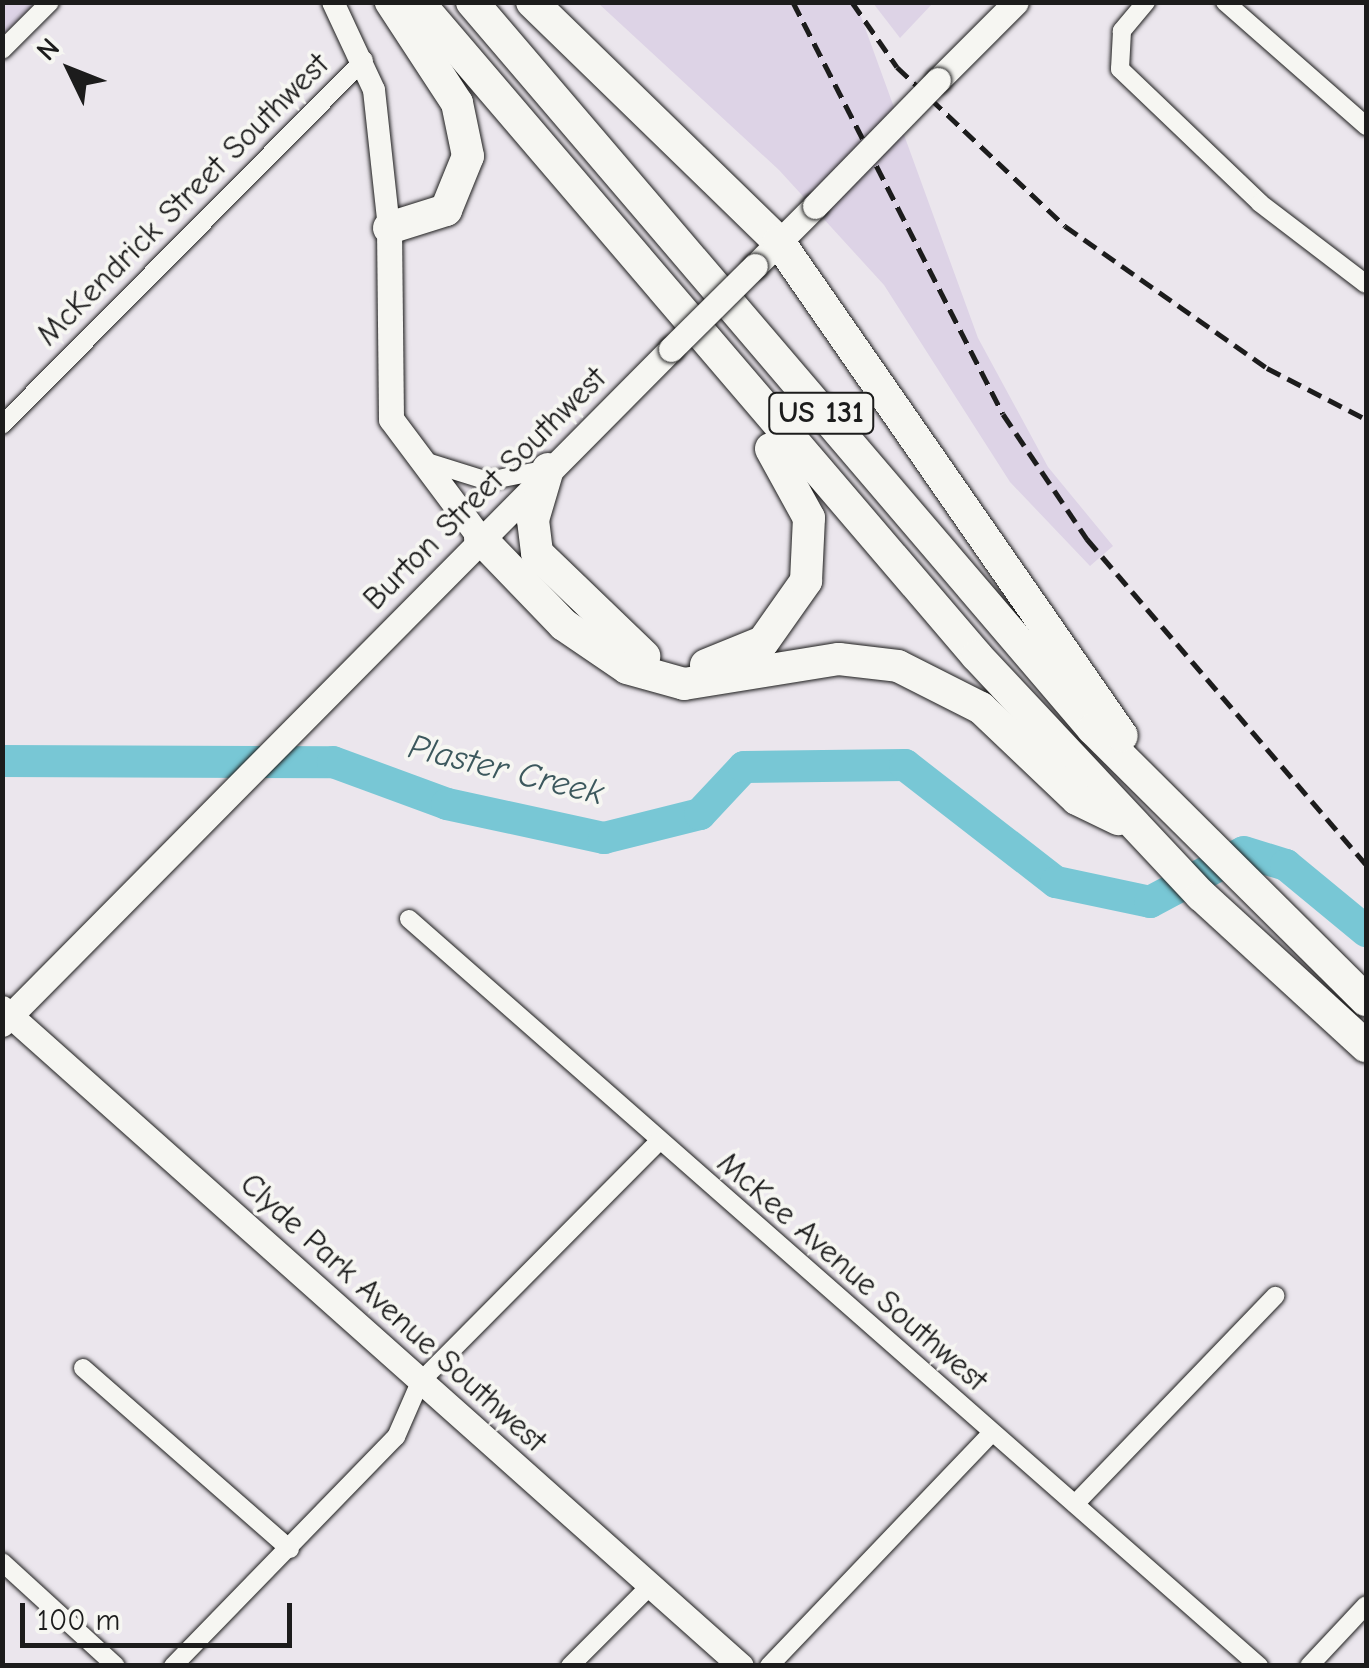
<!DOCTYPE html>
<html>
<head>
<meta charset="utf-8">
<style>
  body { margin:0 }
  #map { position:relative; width:1369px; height:1668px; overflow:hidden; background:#ebe6ed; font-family:"Comic Neue",sans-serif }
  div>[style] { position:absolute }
  .built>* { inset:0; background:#ddd3e6 }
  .river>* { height:32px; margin:-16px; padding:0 16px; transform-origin:16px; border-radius:16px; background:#78c7d5 }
  .roads { filter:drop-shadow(0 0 2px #1c1c1c) drop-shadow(0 0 2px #1c1c1c) }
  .minor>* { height:18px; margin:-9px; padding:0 9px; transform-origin:9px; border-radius:9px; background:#f6f6f2 }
  .tertiary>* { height:22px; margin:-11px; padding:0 11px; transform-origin:11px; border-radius:11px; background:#f6f6f2 }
  .secondary>* { height:25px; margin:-12.5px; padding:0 12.5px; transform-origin:12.5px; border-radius:12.5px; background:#f6f6f2 }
  .motorway>* { height:32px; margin:-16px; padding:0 16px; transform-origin:16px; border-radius:16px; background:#f6f6f2 }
  .rail>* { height:5px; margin-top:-2.5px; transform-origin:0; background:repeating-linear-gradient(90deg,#1c1c1c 0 15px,transparent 0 23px) }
  .bridges { filter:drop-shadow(0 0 2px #1c1c1c) drop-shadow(0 0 2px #1c1c1c) }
  .secondary-bridge>* { height:25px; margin:-12.5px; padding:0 12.5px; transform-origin:12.5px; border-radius:12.5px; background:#f6f6f2 }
  span { translate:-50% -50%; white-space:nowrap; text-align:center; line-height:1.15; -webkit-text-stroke:8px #f6f6f2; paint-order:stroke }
  .shield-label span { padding:2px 8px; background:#f6f6f2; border:2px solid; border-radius:8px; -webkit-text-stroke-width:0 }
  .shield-label { font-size:30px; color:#1c1c1c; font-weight:700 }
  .street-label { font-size:32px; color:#1c1c1c }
  .water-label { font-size:35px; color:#3c585d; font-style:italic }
  .frame { position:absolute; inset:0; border:5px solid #1c1c1c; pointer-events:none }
  .north { position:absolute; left:20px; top:20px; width:100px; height:100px; -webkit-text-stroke:8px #f6f6f2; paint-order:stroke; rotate:313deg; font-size:28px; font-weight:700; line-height:40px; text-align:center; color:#1c1c1c }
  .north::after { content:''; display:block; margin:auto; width:35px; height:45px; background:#1c1c1c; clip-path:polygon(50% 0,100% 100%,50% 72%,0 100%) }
  .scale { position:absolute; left:20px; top:1603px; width:272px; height:45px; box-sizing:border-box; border:5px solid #1c1c1c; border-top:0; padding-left:12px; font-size:30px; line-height:35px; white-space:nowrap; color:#1c1c1c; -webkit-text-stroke:8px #f6f6f2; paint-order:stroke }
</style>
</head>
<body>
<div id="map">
  <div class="built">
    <i style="clip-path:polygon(3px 2px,35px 2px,35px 3px,3px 35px)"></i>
    <i style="clip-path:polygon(598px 3px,856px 3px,978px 338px,1048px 467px,1113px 546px,1090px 566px,1010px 482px,884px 285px,779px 170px)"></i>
    <i style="clip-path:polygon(873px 3px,933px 3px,900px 38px)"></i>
  </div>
  <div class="river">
    <i style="left:2px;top:761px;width:331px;rotate:0.2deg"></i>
    <i style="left:333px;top:762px;width:121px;rotate:20.2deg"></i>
    <i style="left:447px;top:804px;width:161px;rotate:12.2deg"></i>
    <i style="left:604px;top:838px;width:99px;rotate:-14deg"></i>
    <i style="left:700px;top:814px;width:64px;rotate:-46.9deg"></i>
    <i style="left:744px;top:767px;width:161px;rotate:-0.7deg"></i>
    <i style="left:905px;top:765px;width:191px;rotate:37.8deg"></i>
    <i style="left:1056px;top:882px;width:96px;rotate:12deg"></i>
    <i style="left:1150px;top:902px;width:106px;rotate:-28deg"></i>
    <i style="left:1244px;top:852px;width:44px;rotate:17.2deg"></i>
    <i style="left:1286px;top:865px;width:104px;rotate:39.5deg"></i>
  </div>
  <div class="roads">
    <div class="minor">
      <i style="left:1146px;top:2px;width:38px;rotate:130deg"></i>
      <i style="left:1122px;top:31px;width:38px;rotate:93deg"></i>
      <i style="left:1120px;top:69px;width:194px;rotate:43.7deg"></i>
      <i style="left:1260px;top:203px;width:133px;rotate:37.4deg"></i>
      <i style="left:1225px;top:2px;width:188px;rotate:41.3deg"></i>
      <i style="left:2px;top:50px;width:68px;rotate:-45deg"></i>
      <i style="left:2px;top:425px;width:514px;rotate:-45.24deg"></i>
      <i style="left:424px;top:461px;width:67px;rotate:17.4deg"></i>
      <i style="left:488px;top:481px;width:61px;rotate:-11.3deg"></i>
      <i style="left:409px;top:919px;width:1132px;rotate:41.31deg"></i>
      <i style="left:83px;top:1368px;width:275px;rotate:41.2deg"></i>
      <i style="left:1075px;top:1504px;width:289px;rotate:-46.1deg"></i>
      <i style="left:2px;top:1562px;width:154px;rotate:42.4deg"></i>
      <i style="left:173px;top:1666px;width:320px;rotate:-45.8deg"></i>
      <i style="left:396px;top:1437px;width:60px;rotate:-66.4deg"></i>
      <i style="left:420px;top:1382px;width:338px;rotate:-45.2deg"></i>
      <i style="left:570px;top:1666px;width:116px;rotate:-45deg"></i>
      <i style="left:769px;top:1666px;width:320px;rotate:-46.3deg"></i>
      <i style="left:1309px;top:1666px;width:83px;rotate:-46.9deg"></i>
    </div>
    <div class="tertiary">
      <i style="left:333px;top:2px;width:97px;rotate:65deg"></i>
      <i style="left:374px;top:90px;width:139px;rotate:83.8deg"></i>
    </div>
    <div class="secondary">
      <i style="left:938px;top:80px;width:110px;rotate:-45deg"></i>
      <i style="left:389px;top:228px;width:191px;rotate:89.4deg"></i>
      <i style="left:391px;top:419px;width:149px;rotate:53.2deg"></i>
      <i style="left:755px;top:266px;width:85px;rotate:-45deg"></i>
      <i style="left:2px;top:1008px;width:989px;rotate:41.68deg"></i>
      <i style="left:2px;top:1024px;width:950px;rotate:-45.26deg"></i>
    </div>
    <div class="motorway">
      <i style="left:418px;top:2px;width:860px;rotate:49.48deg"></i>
      <i style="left:977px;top:656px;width:328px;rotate:46.9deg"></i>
      <i style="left:1201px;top:895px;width:224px;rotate:42.5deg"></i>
      <i style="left:472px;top:2px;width:956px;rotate:49.5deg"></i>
      <i style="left:1093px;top:729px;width:385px;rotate:44.8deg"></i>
      <i style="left:532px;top:2px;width:344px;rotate:44.2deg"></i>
      <i style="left:779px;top:242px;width:601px;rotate:55.23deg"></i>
      <i style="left:389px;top:228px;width:60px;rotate:-17.5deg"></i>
      <i style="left:446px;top:210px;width:58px;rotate:-67.8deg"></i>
      <i style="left:468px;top:156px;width:54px;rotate:-101.7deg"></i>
      <i style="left:457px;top:103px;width:121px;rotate:-123.2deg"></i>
      <i style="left:548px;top:469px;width:53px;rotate:106.4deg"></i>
      <i style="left:533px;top:520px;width:33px;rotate:83deg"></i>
      <i style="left:537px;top:553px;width:149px;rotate:43.9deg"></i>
      <i style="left:480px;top:538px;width:121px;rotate:46deg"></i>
      <i style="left:564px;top:625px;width:76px;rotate:34.3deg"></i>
      <i style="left:627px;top:668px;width:59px;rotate:15.7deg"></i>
      <i style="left:684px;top:684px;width:157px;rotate:-9.2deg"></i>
      <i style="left:839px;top:659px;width:59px;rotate:6.8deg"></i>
      <i style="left:898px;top:666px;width:93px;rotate:26.8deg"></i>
      <i style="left:981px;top:708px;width:132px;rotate:43.5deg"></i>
      <i style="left:1077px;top:799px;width:46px;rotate:26deg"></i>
      <i style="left:706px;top:665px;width:61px;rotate:-22deg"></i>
      <i style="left:763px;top:642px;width:75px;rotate:-54.8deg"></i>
      <i style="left:806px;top:581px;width:63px;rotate:-87.3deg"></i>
      <i style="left:809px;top:518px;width:79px;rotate:-118.8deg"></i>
    </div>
  </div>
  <div class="rail">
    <i style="left:793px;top:2px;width:462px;rotate:63deg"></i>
    <i style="left:1003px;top:414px;width:151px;rotate:56.1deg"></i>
    <i style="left:1087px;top:539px;width:428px;rotate:49.4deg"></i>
    <i style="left:852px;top:2px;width:79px;rotate:55.3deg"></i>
    <i style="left:897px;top:67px;width:231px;rotate:43.4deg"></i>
    <i style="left:1065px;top:226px;width:247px;rotate:35.1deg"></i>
    <i style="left:1267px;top:368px;width:111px;rotate:27.3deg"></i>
  </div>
  <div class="bridges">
    <div class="secondary-bridge">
      <i style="left:815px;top:206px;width:176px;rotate:-45.7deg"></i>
      <i style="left:671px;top:349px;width:118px;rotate:-44.7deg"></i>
    </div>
  </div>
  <div class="shield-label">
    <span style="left:821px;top:413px">US 131</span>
  </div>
  <div class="street-label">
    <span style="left:183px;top:200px;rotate:-45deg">McKendrick Street Southwest</span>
    <span style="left:485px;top:489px;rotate:-45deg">Burton Street Southwest</span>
    <span style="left:852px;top:1272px;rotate:41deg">McKee Avenue Southwest</span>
    <span style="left:393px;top:1313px;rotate:42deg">Clyde Park Avenue Southwest</span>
  </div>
  <div class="water-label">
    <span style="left:506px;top:770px;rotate:14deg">Plaster Creek</span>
  </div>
  <div class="frame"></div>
  <div class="north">N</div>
  <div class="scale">100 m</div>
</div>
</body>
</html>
